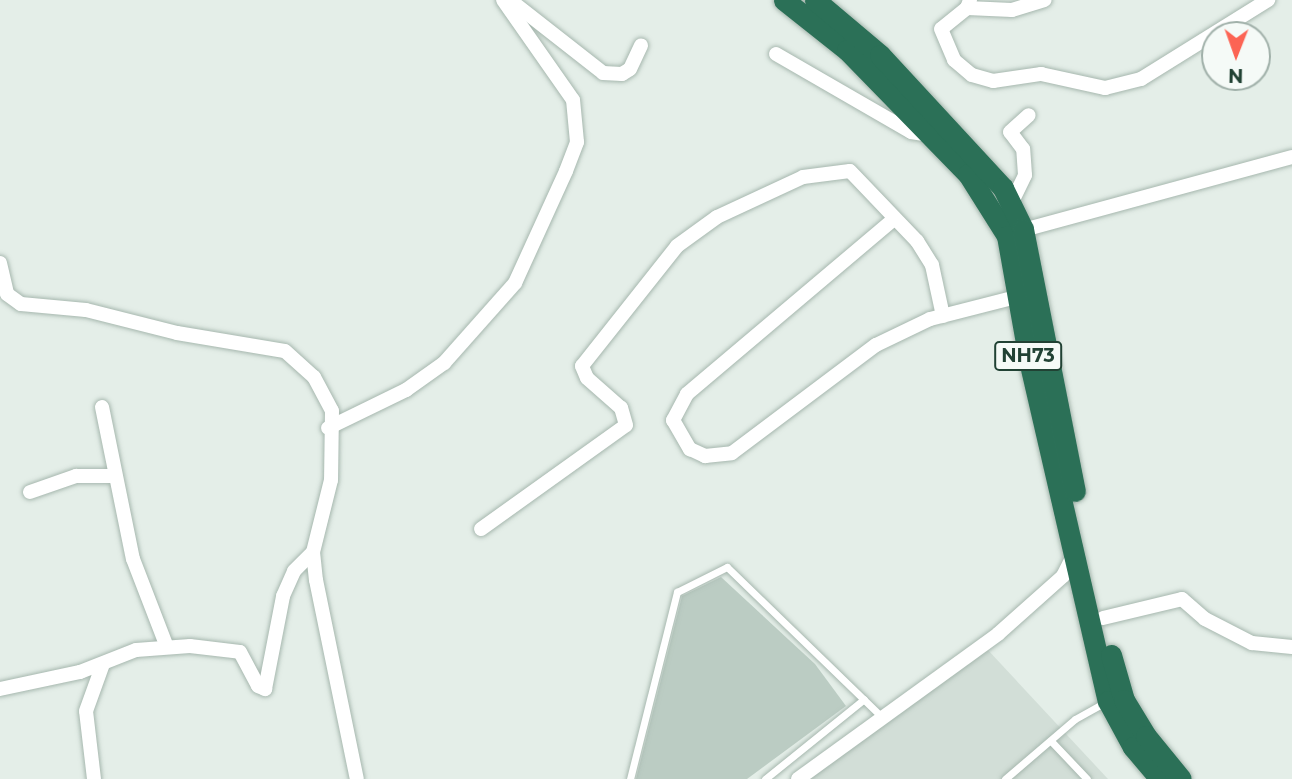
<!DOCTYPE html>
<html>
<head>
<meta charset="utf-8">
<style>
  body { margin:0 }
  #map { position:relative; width:1292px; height:779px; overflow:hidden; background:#e4eee8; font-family:Montserrat,sans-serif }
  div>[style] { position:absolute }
  .built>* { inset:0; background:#d2ded7 }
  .building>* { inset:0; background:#bbccc3 }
  .roads { filter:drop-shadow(0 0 2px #a6b7ae) drop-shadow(0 0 2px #a6b7ae) }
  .lane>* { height:7px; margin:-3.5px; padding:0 3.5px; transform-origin:3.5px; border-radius:3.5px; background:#fff }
  .street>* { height:14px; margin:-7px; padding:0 7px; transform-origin:7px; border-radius:7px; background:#fff }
  .highway>* { height:21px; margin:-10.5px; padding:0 10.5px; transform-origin:10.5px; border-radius:10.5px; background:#2b7057 }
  span { translate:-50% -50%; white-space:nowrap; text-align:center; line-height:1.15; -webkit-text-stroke:5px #f5faf7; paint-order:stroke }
  .shield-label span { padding:2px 5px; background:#f5faf7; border:2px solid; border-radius:5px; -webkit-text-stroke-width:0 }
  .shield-label { font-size:19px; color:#214234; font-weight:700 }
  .north { position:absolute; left:1201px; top:21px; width:70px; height:70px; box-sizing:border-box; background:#f5faf7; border:2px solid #a0b0a9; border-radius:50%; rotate:181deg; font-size:19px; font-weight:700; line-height:28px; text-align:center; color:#214234 }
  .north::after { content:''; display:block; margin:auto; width:24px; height:32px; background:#fc6454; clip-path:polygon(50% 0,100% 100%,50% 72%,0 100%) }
</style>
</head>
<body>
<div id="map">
  <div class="built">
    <i style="clip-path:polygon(987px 649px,1108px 779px,810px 779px)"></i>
  </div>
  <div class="building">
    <i style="clip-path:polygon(721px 577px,815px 664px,846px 706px,747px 779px,636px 779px,682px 596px)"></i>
  </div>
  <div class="roads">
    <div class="lane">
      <i style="left:1051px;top:741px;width:52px;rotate:46.5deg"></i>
      <i style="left:630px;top:779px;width:193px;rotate:-75.9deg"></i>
      <i style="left:677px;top:592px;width:56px;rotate:-26.6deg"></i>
      <i style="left:727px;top:567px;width:216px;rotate:44.1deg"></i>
      <i style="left:765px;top:779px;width:127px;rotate:-38.9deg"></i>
      <i style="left:1005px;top:779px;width:92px;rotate:-40.6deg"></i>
      <i style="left:1075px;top:719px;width:37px;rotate:-29deg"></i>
    </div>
    <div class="street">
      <i style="left:510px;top:0;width:118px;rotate:38.1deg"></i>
      <i style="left:603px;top:73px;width:19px;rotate:3deg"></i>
      <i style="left:622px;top:74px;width:9px;rotate:-32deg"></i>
      <i style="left:630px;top:69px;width:26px;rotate:-65deg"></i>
      <i style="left:970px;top:0;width:9px;rotate:111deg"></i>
      <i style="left:967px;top:8px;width:33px;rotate:141deg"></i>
      <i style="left:941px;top:29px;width:34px;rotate:67deg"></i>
      <i style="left:954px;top:60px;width:23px;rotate:40deg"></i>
      <i style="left:972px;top:75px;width:22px;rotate:16deg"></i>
      <i style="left:993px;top:81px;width:49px;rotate:-8.3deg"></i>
      <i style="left:1041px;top:74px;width:66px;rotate:12.3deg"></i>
      <i style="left:1105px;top:88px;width:37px;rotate:-14deg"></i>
      <i style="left:1141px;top:79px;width:150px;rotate:-31.9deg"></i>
      <i style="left:967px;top:8px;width:45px;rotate:2.5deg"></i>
      <i style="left:1012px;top:10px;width:34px;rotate:-17deg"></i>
      <i style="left:776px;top:54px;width:156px;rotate:30deg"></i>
      <i style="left:911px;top:132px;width:18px;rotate:9deg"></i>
      <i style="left:1011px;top:204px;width:32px;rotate:-64deg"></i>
      <i style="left:1025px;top:175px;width:26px;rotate:-94deg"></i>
      <i style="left:1023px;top:149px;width:21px;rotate:-127deg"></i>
      <i style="left:1010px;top:132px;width:25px;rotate:-42deg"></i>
      <i style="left:894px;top:219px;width:271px;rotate:139.8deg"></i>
      <i style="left:687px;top:394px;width:30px;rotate:118deg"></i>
      <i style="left:673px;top:420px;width:34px;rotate:60deg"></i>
      <i style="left:690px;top:449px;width:17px;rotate:25deg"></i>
      <i style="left:705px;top:456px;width:27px;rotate:-6deg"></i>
      <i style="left:732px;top:453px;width:180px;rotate:-36.9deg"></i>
      <i style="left:876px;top:345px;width:60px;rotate:-25.7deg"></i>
      <i style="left:930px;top:319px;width:93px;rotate:-14.3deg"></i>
      <i style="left:1016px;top:232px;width:286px;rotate:-15.2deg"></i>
      <i style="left:0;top:263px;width:32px;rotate:77deg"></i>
      <i style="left:7px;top:294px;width:17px;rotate:36deg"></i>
      <i style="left:21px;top:304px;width:65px;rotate:5.3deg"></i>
      <i style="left:86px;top:310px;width:94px;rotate:14.2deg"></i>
      <i style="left:177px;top:333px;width:109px;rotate:9.5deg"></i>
      <i style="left:285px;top:351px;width:39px;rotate:42deg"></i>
      <i style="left:314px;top:377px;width:38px;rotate:62deg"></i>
      <i style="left:332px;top:411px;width:69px;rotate:90.8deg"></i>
      <i style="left:331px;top:480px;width:74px;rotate:104deg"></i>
      <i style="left:313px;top:552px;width:28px;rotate:84deg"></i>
      <i style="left:316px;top:580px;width:203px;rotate:78.4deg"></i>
      <i style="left:102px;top:407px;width:155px;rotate:78.5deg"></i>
      <i style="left:133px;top:559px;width:94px;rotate:68.9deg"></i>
      <i style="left:328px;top:428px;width:87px;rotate:-26deg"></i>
      <i style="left:406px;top:390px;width:47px;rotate:-35.4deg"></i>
      <i style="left:444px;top:363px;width:107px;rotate:-48.4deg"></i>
      <i style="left:515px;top:283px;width:123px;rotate:-65.5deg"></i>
      <i style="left:566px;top:171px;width:31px;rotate:-69deg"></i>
      <i style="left:577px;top:142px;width:42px;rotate:-95.4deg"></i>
      <i style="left:573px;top:100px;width:122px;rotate:-125deg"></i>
      <i style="left:30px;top:492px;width:49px;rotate:-19.2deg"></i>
      <i style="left:76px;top:476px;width:37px"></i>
      <i style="left:481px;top:529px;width:178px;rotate:-35.6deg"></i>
      <i style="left:626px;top:425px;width:18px;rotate:-106deg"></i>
      <i style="left:621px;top:408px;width:45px;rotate:-138.6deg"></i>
      <i style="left:587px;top:378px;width:13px;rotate:-113deg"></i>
      <i style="left:582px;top:366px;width:153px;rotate:-51.6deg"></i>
      <i style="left:677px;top:246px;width:49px;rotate:-35.9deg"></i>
      <i style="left:717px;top:217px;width:95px;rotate:-24.9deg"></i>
      <i style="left:803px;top:177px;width:47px;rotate:-7.3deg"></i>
      <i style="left:850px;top:171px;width:97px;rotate:46.3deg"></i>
      <i style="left:917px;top:241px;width:28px;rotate:58deg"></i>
      <i style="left:932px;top:265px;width:52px;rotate:77.8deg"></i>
      <i style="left:1103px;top:618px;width:81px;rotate:-13.5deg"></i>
      <i style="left:1182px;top:599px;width:30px;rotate:41deg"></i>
      <i style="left:1205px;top:619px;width:53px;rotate:27.1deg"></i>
      <i style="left:1252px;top:643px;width:40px;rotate:5.7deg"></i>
      <i style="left:0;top:689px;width:82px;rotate:-12deg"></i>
      <i style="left:80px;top:672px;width:60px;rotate:-21.4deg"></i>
      <i style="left:136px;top:650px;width:54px;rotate:-4.2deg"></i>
      <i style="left:190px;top:646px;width:50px;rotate:6.8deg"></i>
      <i style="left:240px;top:652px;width:38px;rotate:62deg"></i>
      <i style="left:258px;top:686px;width:8px;rotate:23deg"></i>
      <i style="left:265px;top:689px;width:95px;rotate:-79deg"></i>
      <i style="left:283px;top:596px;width:27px;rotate:-66deg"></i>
      <i style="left:294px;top:571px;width:27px;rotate:-45deg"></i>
      <i style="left:94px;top:779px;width:68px;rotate:-96.7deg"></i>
      <i style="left:86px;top:711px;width:50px;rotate:-70.1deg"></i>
      <i style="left:798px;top:779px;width:247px;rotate:-35.9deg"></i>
      <i style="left:998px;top:634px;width:87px;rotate:-41.7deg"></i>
      <i style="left:1063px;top:576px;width:25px;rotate:-63deg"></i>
    </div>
    <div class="highway">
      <i style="left:784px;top:0;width:80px;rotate:38.4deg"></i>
      <i style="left:847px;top:50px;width:173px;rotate:45.7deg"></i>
      <i style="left:968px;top:174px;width:73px;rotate:57.8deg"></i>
      <i style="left:1007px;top:236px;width:126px;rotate:79.9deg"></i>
      <i style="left:1029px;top:360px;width:350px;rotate:77deg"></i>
      <i style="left:1108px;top:701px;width:52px;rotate:61.5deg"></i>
      <i style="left:1133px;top:747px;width:42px;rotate:49.8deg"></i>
      <i style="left:815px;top:0;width:85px;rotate:40.2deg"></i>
      <i style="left:880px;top:55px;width:181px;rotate:47.2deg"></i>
      <i style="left:1003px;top:188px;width:46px;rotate:64deg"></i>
      <i style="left:1023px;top:229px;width:267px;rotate:78.8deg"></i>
      <i style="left:1111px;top:655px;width:47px;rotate:73.9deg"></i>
      <i style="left:1124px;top:700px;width:42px;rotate:58.6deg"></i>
      <i style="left:1146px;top:736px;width:55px;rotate:50.9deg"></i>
    </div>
  </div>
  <div class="shield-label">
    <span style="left:1028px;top:356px">NH73</span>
  </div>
  <div class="north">N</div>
</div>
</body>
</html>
